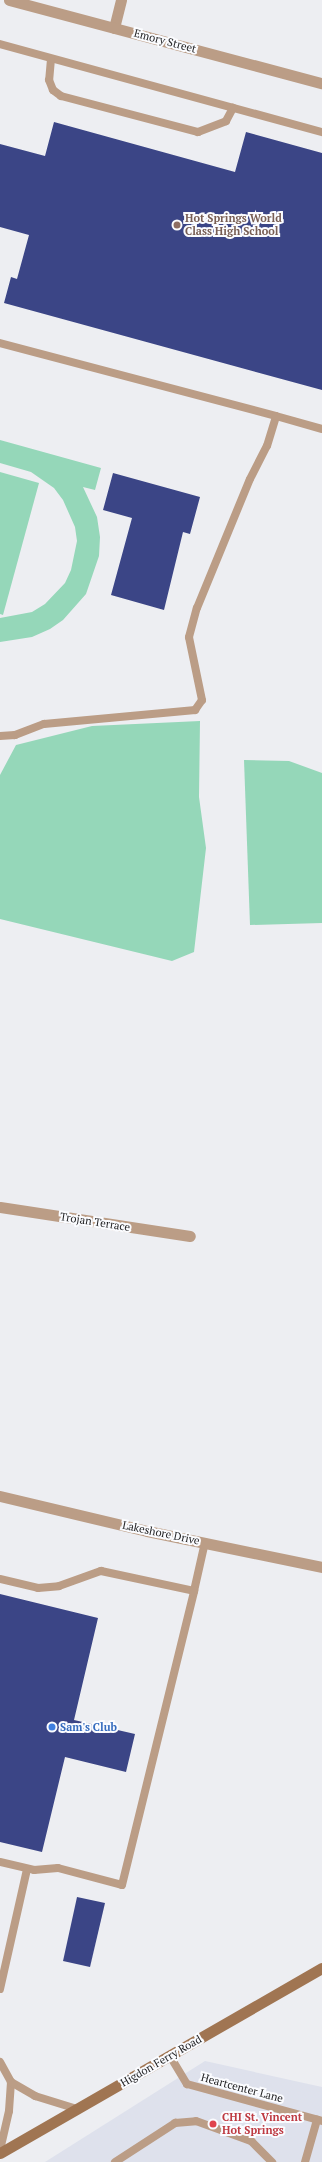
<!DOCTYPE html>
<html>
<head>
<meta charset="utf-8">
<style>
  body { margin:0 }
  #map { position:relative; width:322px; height:2162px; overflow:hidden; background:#edeef2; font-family:"PT Serif",serif }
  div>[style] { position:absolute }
  .built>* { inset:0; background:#dee1ec }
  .green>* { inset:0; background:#95d7b9 }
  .building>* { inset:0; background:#3b4586 }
  .service>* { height:8px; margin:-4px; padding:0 4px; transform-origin:4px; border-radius:4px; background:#bb9d86 }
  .minor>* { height:11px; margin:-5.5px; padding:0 5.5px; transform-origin:5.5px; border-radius:5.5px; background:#bb9d86 }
  .tertiary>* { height:11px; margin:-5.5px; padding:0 5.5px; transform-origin:5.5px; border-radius:5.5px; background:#bb9d86 }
  .secondary>* { height:11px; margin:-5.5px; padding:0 5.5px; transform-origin:5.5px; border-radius:5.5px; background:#a07552 }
  .dots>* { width:11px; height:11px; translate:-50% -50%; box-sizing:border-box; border:2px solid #fbfcff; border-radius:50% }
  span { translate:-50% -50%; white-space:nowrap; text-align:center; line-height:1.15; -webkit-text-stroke:4px #fbfcff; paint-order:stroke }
  .street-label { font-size:11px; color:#1f1f21 }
  .education-label { font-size:11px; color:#785e54; font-weight:700 }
  .left { translate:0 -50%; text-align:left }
  .shop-label { font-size:11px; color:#366cbe; font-weight:700 }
  .health-label { font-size:11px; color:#be3a42; font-weight:700 }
</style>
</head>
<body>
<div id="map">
  <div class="built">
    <i style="clip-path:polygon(205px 2061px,322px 2087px,322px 2162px,45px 2162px)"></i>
  </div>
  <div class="green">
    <i style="clip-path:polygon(0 440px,101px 468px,95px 490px,83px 487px,97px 517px,100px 537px,99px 556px,86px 594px,63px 620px,50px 629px,32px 637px,0 642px,0 618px,32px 612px,45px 604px,65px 583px,71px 570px,77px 541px,75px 527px,63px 500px,54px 488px,31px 472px,0 463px)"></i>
    <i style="clip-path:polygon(0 472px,39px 483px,3px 615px,0 614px)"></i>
    <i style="clip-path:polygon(200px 721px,199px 797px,206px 848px,194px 952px,172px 961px,0 919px,0 775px,16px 745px,92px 726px)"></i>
    <i style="clip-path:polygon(244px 760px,289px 761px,322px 773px,322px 923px,250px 925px)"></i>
  </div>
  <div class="building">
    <i style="clip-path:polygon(54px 122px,235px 172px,246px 132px,322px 153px,322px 390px,4px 303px,11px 277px,17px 279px,29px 235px,0 227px,0 144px,45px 156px)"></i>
    <i style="clip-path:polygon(113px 473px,200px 497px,190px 534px,183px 532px,164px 610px,111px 595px,132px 518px,103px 510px)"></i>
    <i style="clip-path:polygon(0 1594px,98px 1618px,74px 1720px,135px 1734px,126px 1772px,65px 1757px,42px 1852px,0 1842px)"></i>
    <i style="clip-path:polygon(77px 1897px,105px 1903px,90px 1967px,63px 1961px)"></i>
  </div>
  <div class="service">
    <i style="left:0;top:44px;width:334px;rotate:15.3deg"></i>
    <i style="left:51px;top:59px;width:21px;rotate:95deg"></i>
    <i style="left:49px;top:80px;width:11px;rotate:68deg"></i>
    <i style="left:53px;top:90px;width:10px;rotate:37deg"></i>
    <i style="left:61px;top:96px;width:142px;rotate:14.7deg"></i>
    <i style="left:198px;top:132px;width:30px;rotate:-21deg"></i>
    <i style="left:226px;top:121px;width:15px;rotate:-62deg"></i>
    <i style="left:0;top:343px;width:285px;rotate:14.8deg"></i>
    <i style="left:0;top:736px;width:15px;rotate:-4deg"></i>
    <i style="left:15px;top:735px;width:31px;rotate:-21deg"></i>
    <i style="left:44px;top:724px;width:152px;rotate:-5.3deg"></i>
    <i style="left:195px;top:710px;width:12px;rotate:-55deg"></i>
    <i style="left:202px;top:700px;width:64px;rotate:-101.7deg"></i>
    <i style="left:189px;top:637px;width:30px;rotate:-75deg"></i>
    <i style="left:197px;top:608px;width:139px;rotate:-67.7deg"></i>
    <i style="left:250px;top:479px;width:37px;rotate:-63deg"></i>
    <i style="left:267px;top:446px;width:31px;rotate:-73deg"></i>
    <i style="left:276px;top:416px;width:48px;rotate:15.8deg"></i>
    <i style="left:0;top:1579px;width:39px;rotate:13deg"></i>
    <i style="left:38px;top:1588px;width:21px;rotate:-5deg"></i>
    <i style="left:59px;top:1586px;width:45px;rotate:-19.7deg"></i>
    <i style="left:101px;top:1571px;width:95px;rotate:12.1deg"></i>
    <i style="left:194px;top:1591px;width:50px;rotate:-77.3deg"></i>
    <i style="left:0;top:1862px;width:35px;rotate:13deg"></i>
    <i style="left:34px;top:1870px;width:24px;rotate:-5deg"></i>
    <i style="left:58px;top:1868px;width:66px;rotate:14.9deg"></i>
    <i style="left:122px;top:1885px;width:303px;rotate:-76.2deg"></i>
    <i style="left:0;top:1989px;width:123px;rotate:-77.3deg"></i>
    <i style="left:170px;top:2056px;width:33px;rotate:59deg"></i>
    <i style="left:187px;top:2084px;width:140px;rotate:15.3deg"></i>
    <i style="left:0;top:2062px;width:23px;rotate:61deg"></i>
    <i style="left:11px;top:2082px;width:29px;rotate:94deg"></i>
    <i style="left:9px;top:2111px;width:39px;rotate:103deg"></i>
    <i style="left:11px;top:2082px;width:28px;rotate:30deg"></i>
    <i style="left:35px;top:2096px;width:44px;rotate:17.2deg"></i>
    <i style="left:115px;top:2162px;width:72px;rotate:-33deg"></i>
    <i style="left:175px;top:2123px;width:21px;rotate:-5deg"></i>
    <i style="left:196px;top:2121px;width:59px;rotate:20deg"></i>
    <i style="left:251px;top:2141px;width:30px;rotate:45deg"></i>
    <i style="left:305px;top:2162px;width:44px;rotate:-74.1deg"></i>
  </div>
  <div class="minor">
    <i style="left:114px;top:28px;width:29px;rotate:-76deg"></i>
    <i style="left:0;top:1207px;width:192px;rotate:8.7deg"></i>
  </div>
  <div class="tertiary">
    <i style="left:9px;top:0;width:324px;rotate:14.9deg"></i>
    <i style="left:0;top:1496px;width:151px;rotate:13.4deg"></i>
    <i style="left:147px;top:1531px;width:179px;rotate:11.6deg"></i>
  </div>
  <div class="secondary">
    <i style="left:0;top:2153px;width:371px;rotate:-29.9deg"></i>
  </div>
  <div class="dots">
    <i style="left:177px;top:225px;background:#8d6e63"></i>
    <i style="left:52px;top:1727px;background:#3f7fe0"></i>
    <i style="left:213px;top:2124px;background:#e0444e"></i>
  </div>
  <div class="street-label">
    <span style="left:165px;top:41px;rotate:15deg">Emory Street</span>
    <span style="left:95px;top:1222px;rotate:9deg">Trojan Terrace</span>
    <span style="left:161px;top:1533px;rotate:12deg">Lakeshore Drive</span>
    <span style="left:161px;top:2061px;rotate:-30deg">Higdon Ferry Road</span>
    <span style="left:242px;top:2088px;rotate:15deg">Heartcenter Lane</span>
  </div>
  <div class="education-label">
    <span class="left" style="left:185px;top:225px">Hot Springs World<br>Class High School</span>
  </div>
  <div class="shop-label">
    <span class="left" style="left:60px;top:1727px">Sam's Club</span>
  </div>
  <div class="health-label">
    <span class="left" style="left:222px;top:2124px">CHI St. Vincent<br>Hot Springs</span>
  </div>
</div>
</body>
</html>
